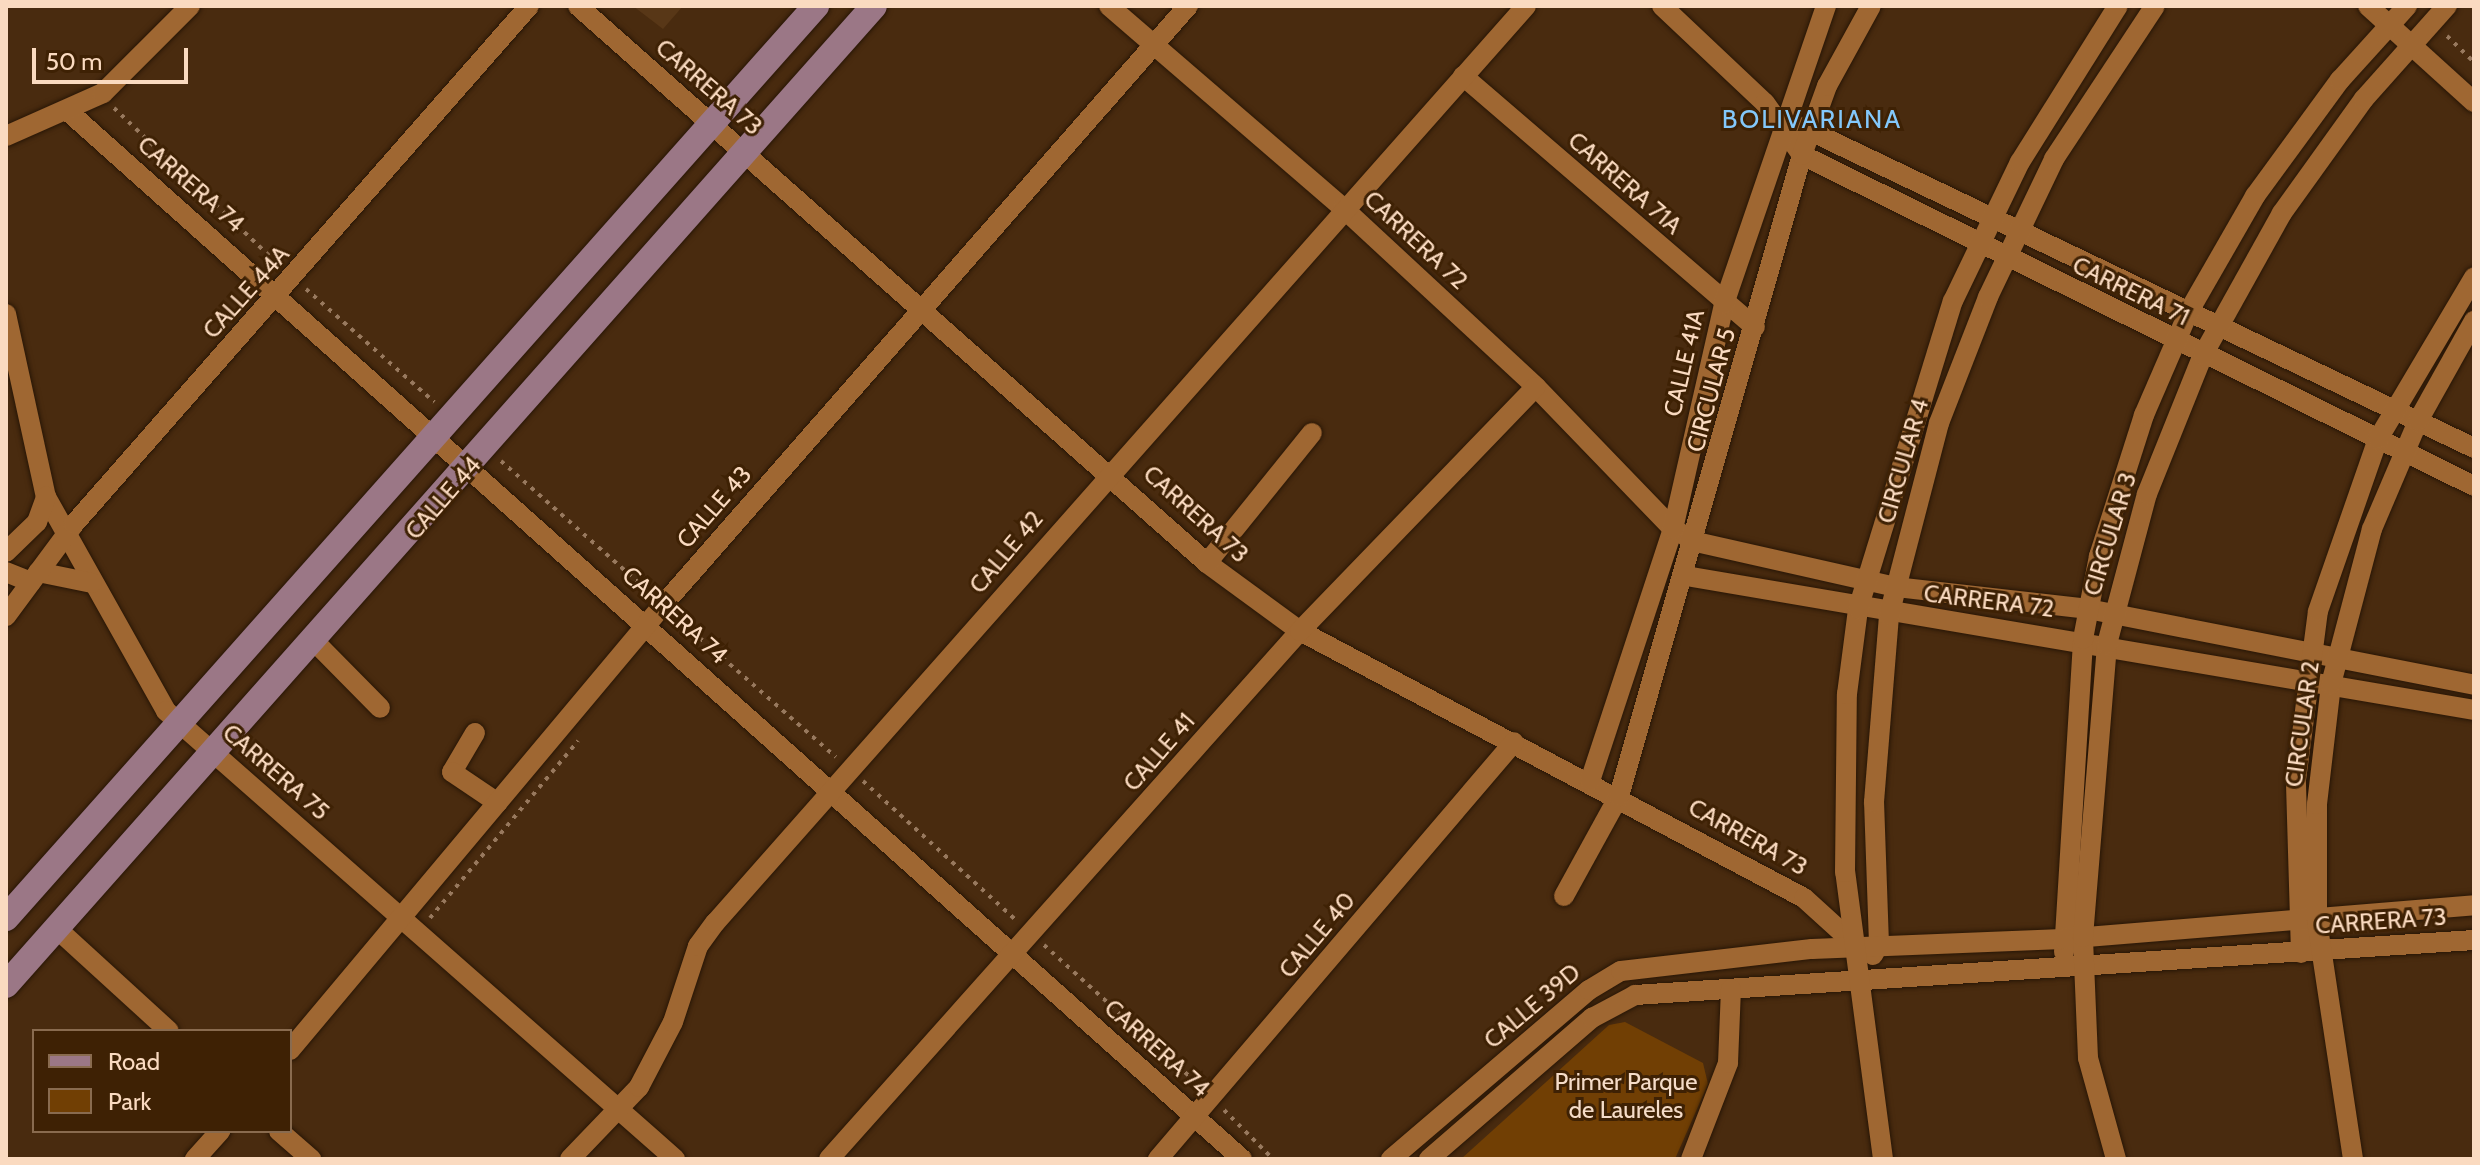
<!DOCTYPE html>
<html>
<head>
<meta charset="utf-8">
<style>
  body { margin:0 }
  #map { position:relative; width:2480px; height:1165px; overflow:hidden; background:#492b0f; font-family:Cabin,sans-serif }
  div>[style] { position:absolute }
  .built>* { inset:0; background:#583717 }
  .green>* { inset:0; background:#713f04 }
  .path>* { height:4px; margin-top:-2px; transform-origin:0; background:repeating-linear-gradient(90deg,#98795e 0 4px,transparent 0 10px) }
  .roads { filter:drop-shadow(0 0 2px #281606) drop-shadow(0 0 2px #281606) }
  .minor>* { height:20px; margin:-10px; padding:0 10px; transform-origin:10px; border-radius:10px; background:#9f6732 }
  .major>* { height:26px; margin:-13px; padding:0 13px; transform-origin:13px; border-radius:13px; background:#9b7786 }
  span { translate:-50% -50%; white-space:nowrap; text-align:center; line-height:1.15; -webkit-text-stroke:6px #3e2104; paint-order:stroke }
  .street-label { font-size:24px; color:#fadac0 }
  .park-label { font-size:24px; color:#f5dcc8 }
  .neighbourhood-label { font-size:26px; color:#83c8fb; letter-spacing:2px }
  .frame { position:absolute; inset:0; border:8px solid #fadac0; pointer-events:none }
  .legend { position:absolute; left:32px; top:1029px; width:260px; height:104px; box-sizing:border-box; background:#3e2104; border:2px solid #896b4f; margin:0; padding:10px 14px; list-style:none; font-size:24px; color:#fadac0 }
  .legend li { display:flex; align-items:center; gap:16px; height:40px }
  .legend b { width:40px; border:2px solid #896b4f }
  .scale { position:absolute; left:32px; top:48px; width:156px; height:36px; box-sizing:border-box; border:4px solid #fadac0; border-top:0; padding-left:10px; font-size:24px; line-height:28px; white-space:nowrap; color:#fadac0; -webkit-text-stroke:6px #3e2104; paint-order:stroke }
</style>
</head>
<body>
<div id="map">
  <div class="built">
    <i style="clip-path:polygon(633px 6px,683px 6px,663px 29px)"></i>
  </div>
  <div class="green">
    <i style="clip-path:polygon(1625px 1022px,1703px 1063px,1708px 1084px,1675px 1159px,1461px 1159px,1609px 1025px)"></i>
  </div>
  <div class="path">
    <i style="left:2447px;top:36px;width:37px;rotate:44deg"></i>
    <i style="left:114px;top:108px;width:226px;rotate:43.6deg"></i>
    <i style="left:306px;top:289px;width:171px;rotate:41.4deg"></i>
    <i style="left:501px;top:461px;width:199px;rotate:41.5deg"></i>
    <i style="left:677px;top:618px;width:211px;rotate:41.2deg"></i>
    <i style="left:863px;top:781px;width:208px;rotate:42.3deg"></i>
    <i style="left:430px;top:918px;width:231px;rotate:-50.1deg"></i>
    <i style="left:1044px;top:945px;width:207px;rotate:42.1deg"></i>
    <i style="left:1224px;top:1110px;width:69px;rotate:45deg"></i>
  </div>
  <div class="roads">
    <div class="minor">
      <i style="left:578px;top:6px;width:840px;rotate:41.53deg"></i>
      <i style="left:1207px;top:563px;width:115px;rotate:36.2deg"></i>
      <i style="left:1300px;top:631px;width:570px;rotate:27.91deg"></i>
      <i style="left:1804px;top:898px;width:73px;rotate:42.2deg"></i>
      <i style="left:1109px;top:6px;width:309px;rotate:40.8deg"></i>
      <i style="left:1343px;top:208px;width:263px;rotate:42.8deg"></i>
      <i style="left:1536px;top:387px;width:197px;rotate:46deg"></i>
      <i style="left:1673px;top:529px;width:26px;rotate:29deg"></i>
      <i style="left:1696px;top:542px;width:205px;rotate:12.7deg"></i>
      <i style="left:1896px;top:587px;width:193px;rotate:6.5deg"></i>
      <i style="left:2088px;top:609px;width:393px;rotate:11.1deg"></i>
      <i style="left:1662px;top:6px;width:141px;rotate:43.3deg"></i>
      <i style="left:1765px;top:103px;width:64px;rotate:54.6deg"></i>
      <i style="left:1802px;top:155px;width:749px;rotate:26.22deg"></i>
      <i style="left:2368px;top:6px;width:143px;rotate:42.2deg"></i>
      <i style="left:1463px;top:76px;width:385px;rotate:40.7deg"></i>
      <i style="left:70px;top:113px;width:1571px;rotate:41.75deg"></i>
      <i style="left:1802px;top:127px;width:745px;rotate:25.53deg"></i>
      <i style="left:6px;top:136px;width:106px;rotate:-23.9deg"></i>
      <i style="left:103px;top:93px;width:123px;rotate:-45deg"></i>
      <i style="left:6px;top:314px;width:187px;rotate:77.7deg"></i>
      <i style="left:46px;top:497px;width:245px;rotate:60.7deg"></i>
      <i style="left:166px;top:711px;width:678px;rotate:41.35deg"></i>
      <i style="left:6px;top:552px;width:43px;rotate:-44.1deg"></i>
      <i style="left:37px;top:522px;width:27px;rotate:-70deg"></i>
      <i style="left:1207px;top:563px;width:167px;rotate:-51.1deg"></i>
      <i style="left:6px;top:572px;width:27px;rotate:22deg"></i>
      <i style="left:38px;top:572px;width:55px;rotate:11.5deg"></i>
      <i style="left:1686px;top:576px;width:799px;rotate:9.65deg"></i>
      <i style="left:6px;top:616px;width:114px;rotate:-53.5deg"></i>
      <i style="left:74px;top:524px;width:689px;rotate:-48.7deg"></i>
      <i style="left:316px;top:643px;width:91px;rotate:45.4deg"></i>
      <i style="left:475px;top:733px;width:45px;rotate:120.5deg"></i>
      <i style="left:452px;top:772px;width:55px;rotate:34deg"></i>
      <i style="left:1590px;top:781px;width:265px;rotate:-71.8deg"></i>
      <i style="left:1673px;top:529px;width:231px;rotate:-77.2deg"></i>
      <i style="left:1724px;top:304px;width:315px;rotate:-71.1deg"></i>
      <i style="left:1564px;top:896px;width:114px;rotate:-61.2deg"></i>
      <i style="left:1619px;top:796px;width:667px;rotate:-74.07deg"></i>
      <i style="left:1802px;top:155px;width:73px;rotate:-70.1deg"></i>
      <i style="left:1827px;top:86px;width:91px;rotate:-61.2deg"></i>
      <i style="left:55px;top:927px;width:154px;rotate:42.4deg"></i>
      <i style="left:2064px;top:952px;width:314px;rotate:-86.5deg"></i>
      <i style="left:2083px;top:639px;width:85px;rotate:-79.1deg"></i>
      <i style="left:2099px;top:556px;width:148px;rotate:-72.3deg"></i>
      <i style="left:2144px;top:415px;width:113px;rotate:-66.6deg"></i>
      <i style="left:2189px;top:311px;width:133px;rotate:-60.1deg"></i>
      <i style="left:2255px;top:196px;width:144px;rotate:-53.8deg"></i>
      <i style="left:2340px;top:80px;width:100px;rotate:-47.8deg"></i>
      <i style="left:2301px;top:953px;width:173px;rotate:-91.7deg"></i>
      <i style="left:2296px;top:780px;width:170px;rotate:-82.6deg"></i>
      <i style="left:2318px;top:611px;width:182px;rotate:-70.8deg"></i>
      <i style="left:2378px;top:439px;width:188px;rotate:-59.3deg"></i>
      <i style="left:1873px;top:955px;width:13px;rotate:-61deg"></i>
      <i style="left:1879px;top:944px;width:142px;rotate:-92deg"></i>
      <i style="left:1874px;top:802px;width:188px;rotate:-85.4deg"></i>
      <i style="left:1889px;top:615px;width:198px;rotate:-75.4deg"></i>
      <i style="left:1939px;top:423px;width:135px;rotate:-68.7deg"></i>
      <i style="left:1988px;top:297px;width:153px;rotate:-64.4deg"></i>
      <i style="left:2054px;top:159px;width:183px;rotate:-56.6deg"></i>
      <i style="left:290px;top:1050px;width:581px;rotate:-50.03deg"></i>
      <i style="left:663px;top:605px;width:797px;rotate:-48.77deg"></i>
      <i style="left:279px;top:1131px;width:43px;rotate:41.2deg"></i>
      <i style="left:195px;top:1159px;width:38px;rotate:-48deg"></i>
      <i style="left:570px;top:1159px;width:100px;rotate:-46.2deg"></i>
      <i style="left:639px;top:1087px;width:73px;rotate:-62.4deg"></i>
      <i style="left:673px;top:1022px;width:80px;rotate:-71.8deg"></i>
      <i style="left:698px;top:946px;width:29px;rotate:-54deg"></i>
      <i style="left:715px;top:923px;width:1224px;rotate:-48.51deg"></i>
      <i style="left:829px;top:1159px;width:708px;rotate:-48.27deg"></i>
      <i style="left:1300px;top:631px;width:339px;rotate:-46deg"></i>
      <i style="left:1158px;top:1159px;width:548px;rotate:-49.51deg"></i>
      <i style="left:1391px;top:1159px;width:260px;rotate:-40.5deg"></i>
      <i style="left:1589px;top:990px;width:37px;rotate:-31deg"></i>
      <i style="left:1621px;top:971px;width:192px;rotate:-6.6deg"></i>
      <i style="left:1812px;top:949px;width:251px;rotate:-2.3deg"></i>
      <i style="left:2063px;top:939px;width:412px;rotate:-4.7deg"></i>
      <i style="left:1429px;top:1159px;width:216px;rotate:-40.9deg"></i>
      <i style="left:1592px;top:1018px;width:49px;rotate:-28.1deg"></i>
      <i style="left:1635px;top:995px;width:841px;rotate:-3.75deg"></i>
      <i style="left:1691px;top:1159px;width:103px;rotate:-68.9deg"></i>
      <i style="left:1728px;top:1063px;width:74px;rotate:-87.7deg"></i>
      <i style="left:1883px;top:1159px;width:290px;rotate:-97.5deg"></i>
      <i style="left:1845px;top:872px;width:178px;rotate:-89.4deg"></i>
      <i style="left:1847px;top:694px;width:86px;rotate:-82.6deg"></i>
      <i style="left:1858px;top:609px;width:322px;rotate:-72.9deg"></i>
      <i style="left:1953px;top:301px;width:154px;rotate:-64.3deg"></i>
      <i style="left:2020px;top:162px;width:184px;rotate:-57.9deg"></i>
      <i style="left:2116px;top:1159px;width:105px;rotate:-105.5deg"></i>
      <i style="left:2088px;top:1058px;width:121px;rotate:-92.4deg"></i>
      <i style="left:2083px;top:937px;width:294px;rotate:-85.3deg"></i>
      <i style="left:2107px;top:644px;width:155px;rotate:-75.1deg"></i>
      <i style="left:2147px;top:494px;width:150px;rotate:-68.1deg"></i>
      <i style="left:2203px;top:355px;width:162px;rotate:-60.9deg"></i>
      <i style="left:2282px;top:213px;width:140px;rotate:-54.3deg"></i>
      <i style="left:2364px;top:99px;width:125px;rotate:-48.3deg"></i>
      <i style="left:2353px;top:1159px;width:242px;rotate:-98.6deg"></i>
      <i style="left:2317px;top:920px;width:116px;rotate:-90deg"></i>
      <i style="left:2317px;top:804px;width:121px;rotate:-83.3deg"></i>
      <i style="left:2331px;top:684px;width:160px;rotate:-75.2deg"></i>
      <i style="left:2372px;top:529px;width:117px;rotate:-66.9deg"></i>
      <i style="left:2418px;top:421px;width:115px;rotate:-60.8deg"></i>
    </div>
    <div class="major">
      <i style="left:6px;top:918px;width:1220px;rotate:-48.39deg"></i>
      <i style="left:6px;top:985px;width:1308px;rotate:-48.44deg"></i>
    </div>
  </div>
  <div class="street-label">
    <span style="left:709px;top:87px;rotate:41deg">CARRERA 73</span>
    <span style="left:1625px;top:183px;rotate:41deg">CARRERA 71A</span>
    <span style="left:191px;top:184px;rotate:41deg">CARRERA 74</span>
    <span style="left:1416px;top:240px;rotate:43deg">CARRERA 72</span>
    <span style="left:2131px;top:291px;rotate:26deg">CARRERA 71</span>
    <span style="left:246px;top:292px;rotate:-48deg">CALLE 44A</span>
    <span style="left:1684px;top:363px;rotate:-77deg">CALLE 41A</span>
    <span style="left:1711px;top:390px;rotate:-75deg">CIRCULAR 5</span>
    <span style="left:1903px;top:461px;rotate:-74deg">CIRCULAR 4</span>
    <span style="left:443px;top:498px;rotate:-49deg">CALLE 44</span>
    <span style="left:714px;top:507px;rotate:-49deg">CALLE 43</span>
    <span style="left:1196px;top:514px;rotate:42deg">CARRERA 73</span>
    <span style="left:2110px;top:534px;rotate:-73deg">CIRCULAR 3</span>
    <span style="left:1006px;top:552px;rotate:-50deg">CALLE 42</span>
    <span style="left:1989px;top:601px;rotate:7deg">CARRERA 72</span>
    <span style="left:675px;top:615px;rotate:42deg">CARRERA 74</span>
    <span style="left:2302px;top:724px;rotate:-82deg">CIRCULAR 2</span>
    <span style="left:1159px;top:752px;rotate:-49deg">CALLE 41</span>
    <span style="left:276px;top:772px;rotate:41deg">CARRERA 75</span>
    <span style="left:1748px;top:837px;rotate:29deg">CARRERA 73</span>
    <span style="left:2381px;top:921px;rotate:-4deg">CARRERA 73</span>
    <span style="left:1317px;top:935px;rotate:-50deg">CALLE 40</span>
    <span style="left:1532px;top:1006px;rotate:-40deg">CALLE 39D</span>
    <span style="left:1157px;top:1048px;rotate:42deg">CARRERA 74</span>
  </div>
  <div class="park-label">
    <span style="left:1626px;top:1096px">Primer Parque<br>de Laureles</span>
  </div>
  <div class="neighbourhood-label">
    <span style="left:1812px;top:120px">BOLIVARIANA</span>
  </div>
  <div class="frame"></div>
  <ul class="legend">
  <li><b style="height:10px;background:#9b7786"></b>Road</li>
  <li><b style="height:22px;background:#713f04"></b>Park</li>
  </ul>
  <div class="scale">50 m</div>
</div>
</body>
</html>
